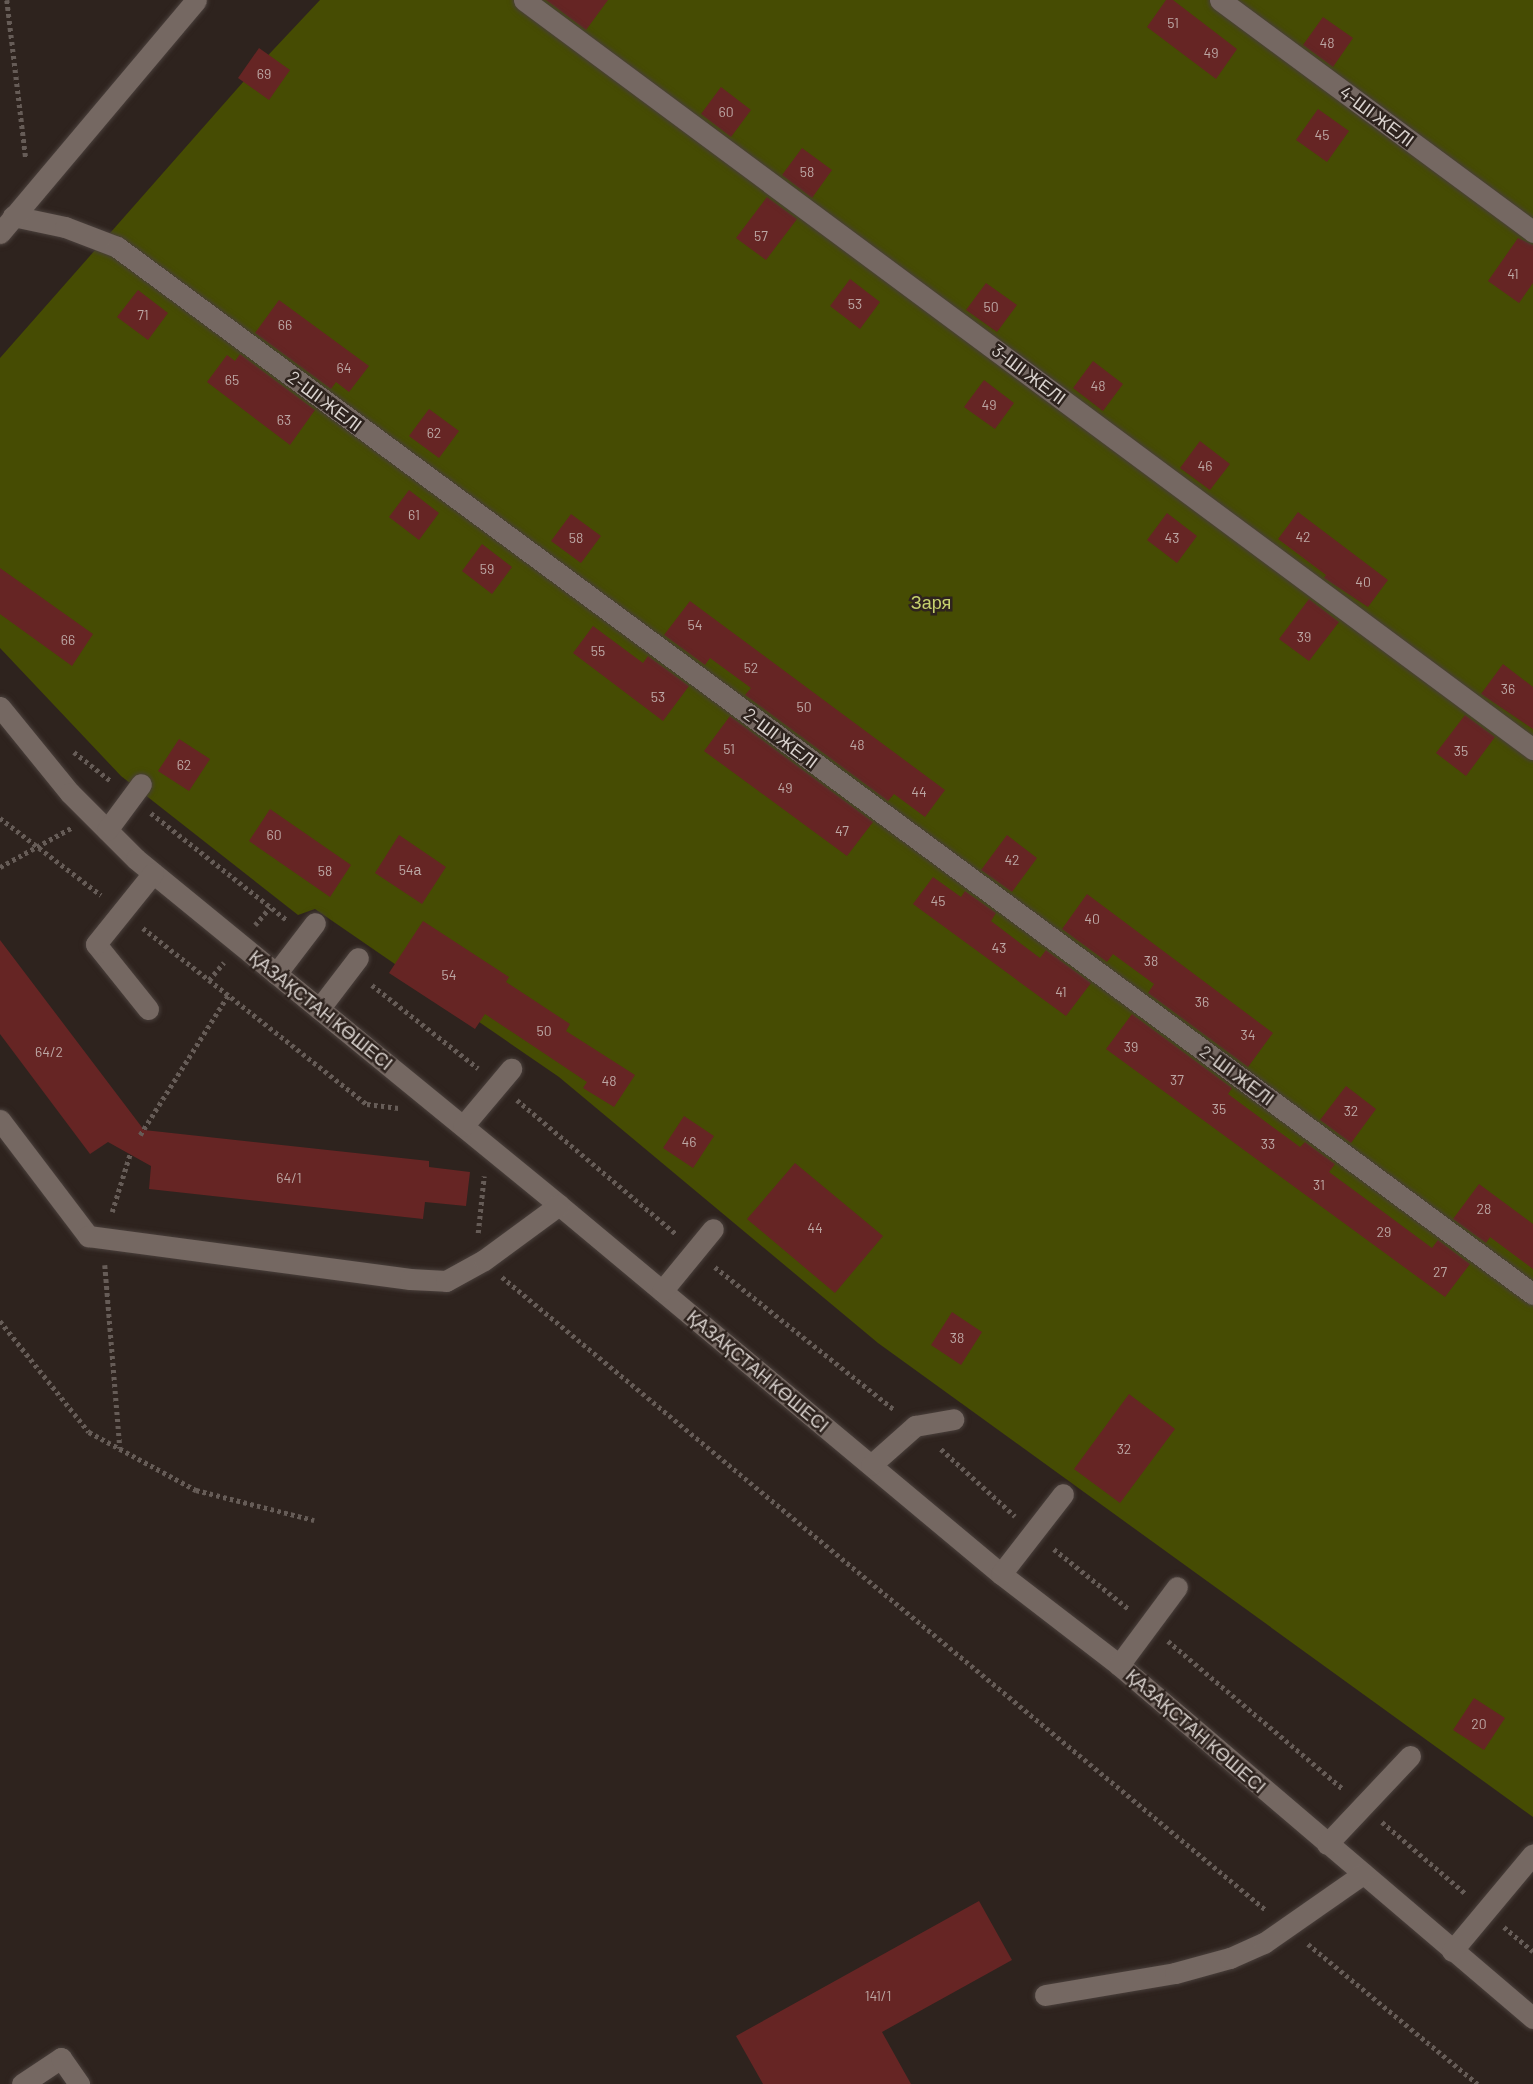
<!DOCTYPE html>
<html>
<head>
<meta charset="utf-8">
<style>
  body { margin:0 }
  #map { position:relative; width:1533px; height:2084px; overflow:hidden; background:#2e231e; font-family:Barlow,sans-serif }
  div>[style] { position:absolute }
  .green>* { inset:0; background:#464c03 }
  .building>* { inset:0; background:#662524 }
  .path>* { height:4.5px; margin-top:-2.25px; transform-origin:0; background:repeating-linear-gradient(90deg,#665c57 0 3.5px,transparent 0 7px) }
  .roads { filter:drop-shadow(0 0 2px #493f3b) drop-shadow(0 0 2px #493f3b) }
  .minor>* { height:21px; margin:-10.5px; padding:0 10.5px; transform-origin:10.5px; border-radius:10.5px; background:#756862 }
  span { translate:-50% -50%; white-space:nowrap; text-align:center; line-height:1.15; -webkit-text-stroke:5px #2e231e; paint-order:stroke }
  .number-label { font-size:14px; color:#bca7a4 }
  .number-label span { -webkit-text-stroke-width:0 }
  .street-label { font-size:18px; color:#d9d2ce }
  .park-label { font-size:18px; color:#c6d16e }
</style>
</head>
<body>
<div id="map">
  <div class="green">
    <i style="clip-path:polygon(320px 0,1533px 0,1533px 1817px,878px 1343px,559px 1077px,315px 909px,298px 915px,121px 776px,0 648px,0 358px,244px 81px)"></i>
  </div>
  <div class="building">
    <i style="clip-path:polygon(546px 0,608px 0,586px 30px)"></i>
    <i style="clip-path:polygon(1166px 0,1173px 0,1237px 49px,1216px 79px,1147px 27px)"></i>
    <i style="clip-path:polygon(1323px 17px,1353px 38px,1333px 67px,1303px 45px)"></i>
    <i style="clip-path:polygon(259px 48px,290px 70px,269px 100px,238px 78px)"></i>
    <i style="clip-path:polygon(721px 87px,751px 110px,731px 137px,701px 114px)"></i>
    <i style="clip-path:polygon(1318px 109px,1349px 131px,1327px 162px,1296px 140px)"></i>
    <i style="clip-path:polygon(802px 148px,832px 170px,812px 198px,782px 175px)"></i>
    <i style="clip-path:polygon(767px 197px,797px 219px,766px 260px,736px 238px)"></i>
    <i style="clip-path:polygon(1518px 238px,1533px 245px,1533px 283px,1519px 303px,1488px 281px)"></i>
    <i style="clip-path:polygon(850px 279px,880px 302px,860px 329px,830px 306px)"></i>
    <i style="clip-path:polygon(986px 283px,1017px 305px,997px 332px,966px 310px)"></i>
    <i style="clip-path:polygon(138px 290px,168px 313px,148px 340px,117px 317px)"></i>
    <i style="clip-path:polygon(279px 300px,369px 366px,349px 392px,336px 382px,331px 389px,255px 333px)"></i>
    <i style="clip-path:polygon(240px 354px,315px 410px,290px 445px,207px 382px,227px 355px,235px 361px)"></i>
    <i style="clip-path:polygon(1093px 361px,1123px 384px,1103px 411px,1073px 388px)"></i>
    <i style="clip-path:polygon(984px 380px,1014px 403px,995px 429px,964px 407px)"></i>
    <i style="clip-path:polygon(429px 409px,459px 431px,439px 458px,409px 436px)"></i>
    <i style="clip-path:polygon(1200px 441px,1230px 464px,1210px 490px,1180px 468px)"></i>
    <i style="clip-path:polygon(409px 490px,439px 513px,419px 540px,389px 517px)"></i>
    <i style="clip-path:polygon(1298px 512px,1388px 580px,1368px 607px,1324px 578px,1326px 575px,1278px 539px)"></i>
    <i style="clip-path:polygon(1167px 513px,1197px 536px,1177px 563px,1147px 540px)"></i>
    <i style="clip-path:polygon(571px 514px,601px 536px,581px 563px,551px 541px)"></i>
    <i style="clip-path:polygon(482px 544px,512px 567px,492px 594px,462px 571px)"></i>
    <i style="clip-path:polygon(0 568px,93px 634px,72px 666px,0 614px)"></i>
    <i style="clip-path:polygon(1309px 599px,1339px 622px,1309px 661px,1279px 639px)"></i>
    <i style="clip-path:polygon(690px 601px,945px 790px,925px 817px,894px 794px,888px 801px,745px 695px,751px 688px,710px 658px,705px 665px,664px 635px)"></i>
    <i style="clip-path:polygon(593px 626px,643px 663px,648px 656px,689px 686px,663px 721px,573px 653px)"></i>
    <i style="clip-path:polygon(1503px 664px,1533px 687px,1533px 729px,1481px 694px)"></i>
    <i style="clip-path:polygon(1465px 715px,1495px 737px,1466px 776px,1436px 753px)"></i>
    <i style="clip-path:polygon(730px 716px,873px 822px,847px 856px,704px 751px)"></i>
    <i style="clip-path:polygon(179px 739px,210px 759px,189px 791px,158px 771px)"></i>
    <i style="clip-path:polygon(270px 809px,351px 865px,330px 897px,249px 841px)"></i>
    <i style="clip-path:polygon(399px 835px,446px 867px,422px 904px,375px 873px)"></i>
    <i style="clip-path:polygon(1007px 835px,1037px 858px,1012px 892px,981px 870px)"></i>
    <i style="clip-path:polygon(933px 877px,961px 897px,965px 891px,996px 913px,991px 921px,1040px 958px,1046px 950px,1091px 983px,1066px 1016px,913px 904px)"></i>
    <i style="clip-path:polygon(1087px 894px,1273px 1033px,1248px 1067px,1148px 993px,1154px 984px,1113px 954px,1107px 962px,1062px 929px)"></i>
    <i style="clip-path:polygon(423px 921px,509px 977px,506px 982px,570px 1024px,566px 1031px,635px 1075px,614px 1107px,583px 1088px,587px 1082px,485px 1014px,475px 1029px,389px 973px)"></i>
    <i style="clip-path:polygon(0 940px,144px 1130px,429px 1161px,429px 1167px,470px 1172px,466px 1206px,425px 1202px,423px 1219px,149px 1189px,151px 1166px,108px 1142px,90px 1154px,0 1034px)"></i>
    <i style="clip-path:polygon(1132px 1014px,1232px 1088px,1228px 1094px,1300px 1147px,1305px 1142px,1335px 1164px,1329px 1172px,1378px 1208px,1432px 1248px,1438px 1240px,1470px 1264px,1445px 1297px,1106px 1049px)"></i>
    <i style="clip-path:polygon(1346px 1086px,1376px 1109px,1351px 1143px,1320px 1120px)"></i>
    <i style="clip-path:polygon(684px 1116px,714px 1136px,693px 1168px,663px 1148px)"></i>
    <i style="clip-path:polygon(795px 1163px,883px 1236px,835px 1293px,747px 1219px)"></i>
    <i style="clip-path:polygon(1479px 1184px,1533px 1224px,1533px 1269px,1490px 1237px,1486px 1243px,1453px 1219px)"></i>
    <i style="clip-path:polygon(952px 1312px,982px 1332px,961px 1365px,931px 1345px)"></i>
    <i style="clip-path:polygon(1129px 1394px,1175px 1429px,1120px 1503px,1074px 1469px)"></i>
    <i style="clip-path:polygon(1474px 1698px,1505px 1718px,1484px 1750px,1453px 1730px)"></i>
    <i style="clip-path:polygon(979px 1901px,1012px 1960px,882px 2032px,911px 2084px,763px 2084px,736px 2036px)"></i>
  </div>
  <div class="path">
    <i style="left:7px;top:0;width:160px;rotate:83.2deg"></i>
    <i style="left:74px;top:752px;width:47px;rotate:38.1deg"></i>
    <i style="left:151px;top:813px;width:173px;rotate:38.2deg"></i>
    <i style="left:0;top:818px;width:127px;rotate:37.3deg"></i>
    <i style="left:0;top:867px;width:81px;rotate:-28.8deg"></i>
    <i style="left:255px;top:925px;width:23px;rotate:-50deg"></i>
    <i style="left:143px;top:928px;width:285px;rotate:38.2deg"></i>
    <i style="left:367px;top:1104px;width:32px;rotate:7deg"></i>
    <i style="left:209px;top:980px;width:23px;rotate:-50deg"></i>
    <i style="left:372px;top:985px;width:135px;rotate:38.1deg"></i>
    <i style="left:517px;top:1100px;width:208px;rotate:40.1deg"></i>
    <i style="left:140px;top:1135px;width:165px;rotate:-57.8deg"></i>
    <i style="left:112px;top:1212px;width:61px;rotate:-72.8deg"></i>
    <i style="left:478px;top:1233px;width:57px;rotate:-84deg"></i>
    <i style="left:105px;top:1265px;width:184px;rotate:85.3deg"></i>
    <i style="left:715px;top:1267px;width:230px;rotate:38.5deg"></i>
    <i style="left:502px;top:1277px;width:992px;rotate:39.64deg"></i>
    <i style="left:0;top:1321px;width:142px;rotate:51.3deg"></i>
    <i style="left:89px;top:1432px;width:122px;rotate:28.5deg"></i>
    <i style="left:196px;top:1490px;width:122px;rotate:14.3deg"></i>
    <i style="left:941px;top:1449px;width:100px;rotate:42.2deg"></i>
    <i style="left:1054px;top:1549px;width:96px;rotate:38.7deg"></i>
    <i style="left:1168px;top:1641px;width:229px;rotate:40.2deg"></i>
    <i style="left:1382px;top:1822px;width:111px;rotate:40.6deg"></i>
    <i style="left:1504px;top:1927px;width:38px;rotate:40deg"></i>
    <i style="left:1308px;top:1944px;width:220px;rotate:39.5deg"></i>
  </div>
  <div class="roads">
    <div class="minor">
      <i style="left:524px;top:0;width:1257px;rotate:36.59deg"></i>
      <i style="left:1220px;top:0;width:390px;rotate:36.5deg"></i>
      <i style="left:13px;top:216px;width:53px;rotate:11.9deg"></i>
      <i style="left:65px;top:227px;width:56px;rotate:21deg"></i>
      <i style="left:117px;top:247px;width:1761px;rotate:36.48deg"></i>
      <i style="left:0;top:233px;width:304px;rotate:-49.9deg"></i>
      <i style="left:0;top:707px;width:111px;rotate:50.9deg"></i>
      <i style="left:70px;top:793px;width:93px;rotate:45deg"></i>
      <i style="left:136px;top:859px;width:546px;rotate:39.28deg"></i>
      <i style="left:559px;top:1205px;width:576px;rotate:39.86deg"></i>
      <i style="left:1001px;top:1574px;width:149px;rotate:37.6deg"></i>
      <i style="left:1119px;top:1665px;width:544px;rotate:40.45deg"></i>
      <i style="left:107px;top:830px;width:57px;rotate:-53.5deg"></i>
      <i style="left:276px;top:974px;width:64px;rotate:-52.6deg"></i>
      <i style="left:148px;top:1009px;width:83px;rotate:-128.7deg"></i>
      <i style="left:96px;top:944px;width:91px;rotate:-51.2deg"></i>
      <i style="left:319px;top:1009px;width:64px;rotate:-52.6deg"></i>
      <i style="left:0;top:1120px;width:146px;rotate:52.8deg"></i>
      <i style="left:88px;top:1236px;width:325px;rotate:7.6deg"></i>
      <i style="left:410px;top:1279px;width:36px;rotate:3deg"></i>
      <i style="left:446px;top:1281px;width:43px;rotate:-28.9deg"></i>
      <i style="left:484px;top:1260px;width:93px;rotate:-36.3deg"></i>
      <i style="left:463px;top:1126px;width:75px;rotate:-49.9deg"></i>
      <i style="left:662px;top:1291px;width:80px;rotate:-50.6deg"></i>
      <i style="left:871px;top:1465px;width:59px;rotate:-41.6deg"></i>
      <i style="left:915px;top:1426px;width:39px;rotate:-10deg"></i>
      <i style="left:1001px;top:1574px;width:101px;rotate:-52.2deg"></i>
      <i style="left:1119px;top:1665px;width:97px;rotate:-53.4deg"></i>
      <i style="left:1327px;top:1844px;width:121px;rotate:-46.7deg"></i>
      <i style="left:1452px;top:1951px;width:126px;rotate:-50.1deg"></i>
      <i style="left:1045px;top:1995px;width:132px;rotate:-9.6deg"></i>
      <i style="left:1175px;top:1973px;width:57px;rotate:-15.3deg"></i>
      <i style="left:1230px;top:1958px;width:37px;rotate:-24deg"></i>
      <i style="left:1264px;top:1943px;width:121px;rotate:-34.9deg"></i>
      <i style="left:22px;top:2084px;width:47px;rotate:-33.7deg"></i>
      <i style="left:61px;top:2058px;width:32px;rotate:55deg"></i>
    </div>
  </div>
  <div class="number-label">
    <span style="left:1173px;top:23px">51</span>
    <span style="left:1327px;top:43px">48</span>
    <span style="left:1211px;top:53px">49</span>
    <span style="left:264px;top:74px">69</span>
    <span style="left:726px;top:112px">60</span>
    <span style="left:1322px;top:135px">45</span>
    <span style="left:807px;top:172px">58</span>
    <span style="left:761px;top:236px">57</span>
    <span style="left:1513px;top:274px">41</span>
    <span style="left:855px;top:304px">53</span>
    <span style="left:991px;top:307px">50</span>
    <span style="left:143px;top:315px">71</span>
    <span style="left:285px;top:325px">66</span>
    <span style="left:344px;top:368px">64</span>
    <span style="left:232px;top:380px">65</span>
    <span style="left:1098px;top:386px">48</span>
    <span style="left:989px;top:405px">49</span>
    <span style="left:284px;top:420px">63</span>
    <span style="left:434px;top:433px">62</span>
    <span style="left:1205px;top:466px">46</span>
    <span style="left:414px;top:515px">61</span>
    <span style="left:1303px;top:537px">42</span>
    <span style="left:576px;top:538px">58</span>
    <span style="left:1172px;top:538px">43</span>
    <span style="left:487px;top:569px">59</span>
    <span style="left:1363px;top:582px">40</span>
    <span style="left:695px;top:625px">54</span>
    <span style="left:1304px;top:637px">39</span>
    <span style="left:68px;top:640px">66</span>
    <span style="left:598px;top:651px">55</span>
    <span style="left:751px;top:668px">52</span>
    <span style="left:1508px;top:689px">36</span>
    <span style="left:658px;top:697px">53</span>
    <span style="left:804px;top:707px">50</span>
    <span style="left:857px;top:745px">48</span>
    <span style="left:729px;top:749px">51</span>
    <span style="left:1461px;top:751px">35</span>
    <span style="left:184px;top:765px">62</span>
    <span style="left:785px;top:788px">49</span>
    <span style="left:919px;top:792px">44</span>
    <span style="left:842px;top:831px">47</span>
    <span style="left:274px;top:835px">60</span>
    <span style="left:1012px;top:860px">42</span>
    <span style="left:410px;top:870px">54а</span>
    <span style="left:325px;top:871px">58</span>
    <span style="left:938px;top:901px">45</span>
    <span style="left:1092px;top:919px">40</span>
    <span style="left:999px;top:948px">43</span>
    <span style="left:1151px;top:961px">38</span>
    <span style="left:449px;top:975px">54</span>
    <span style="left:1061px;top:992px">41</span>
    <span style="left:1202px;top:1002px">36</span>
    <span style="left:544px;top:1031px">50</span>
    <span style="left:1248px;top:1035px">34</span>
    <span style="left:1131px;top:1047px">39</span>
    <span style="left:49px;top:1052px">64/2</span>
    <span style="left:1177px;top:1080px">37</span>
    <span style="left:609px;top:1081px">48</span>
    <span style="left:1219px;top:1109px">35</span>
    <span style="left:1351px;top:1111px">32</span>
    <span style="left:689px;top:1142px">46</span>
    <span style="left:1268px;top:1144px">33</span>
    <span style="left:289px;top:1178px">64/1</span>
    <span style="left:1319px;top:1185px">31</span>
    <span style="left:1484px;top:1209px">28</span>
    <span style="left:815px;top:1228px">44</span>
    <span style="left:1384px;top:1232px">29</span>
    <span style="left:1440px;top:1272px">27</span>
    <span style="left:957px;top:1338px">38</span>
    <span style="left:1124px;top:1449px">32</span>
    <span style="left:1479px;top:1724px">20</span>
    <span style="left:878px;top:1996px">141/1</span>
  </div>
  <div class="street-label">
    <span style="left:1377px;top:116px;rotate:37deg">4-ШІ ЖЕЛІ</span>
    <span style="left:1029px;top:374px;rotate:37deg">3-ШІ ЖЕЛІ</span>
    <span style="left:325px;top:401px;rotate:37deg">2-ШІ ЖЕЛІ</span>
    <span style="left:781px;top:738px;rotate:37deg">2-ШІ ЖЕЛІ</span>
    <span style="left:321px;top:1010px;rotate:39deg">ҚАЗАҚСТАН КӨШЕСІ</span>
    <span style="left:1237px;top:1075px;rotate:37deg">2-ШІ ЖЕЛІ</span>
    <span style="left:758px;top:1371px;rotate:40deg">ҚАЗАҚСТАН КӨШЕСІ</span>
    <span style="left:1196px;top:1731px;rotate:41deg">ҚАЗАҚСТАН КӨШЕСІ</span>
  </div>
  <div class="park-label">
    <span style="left:931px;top:602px">Заря</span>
  </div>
</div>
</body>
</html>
